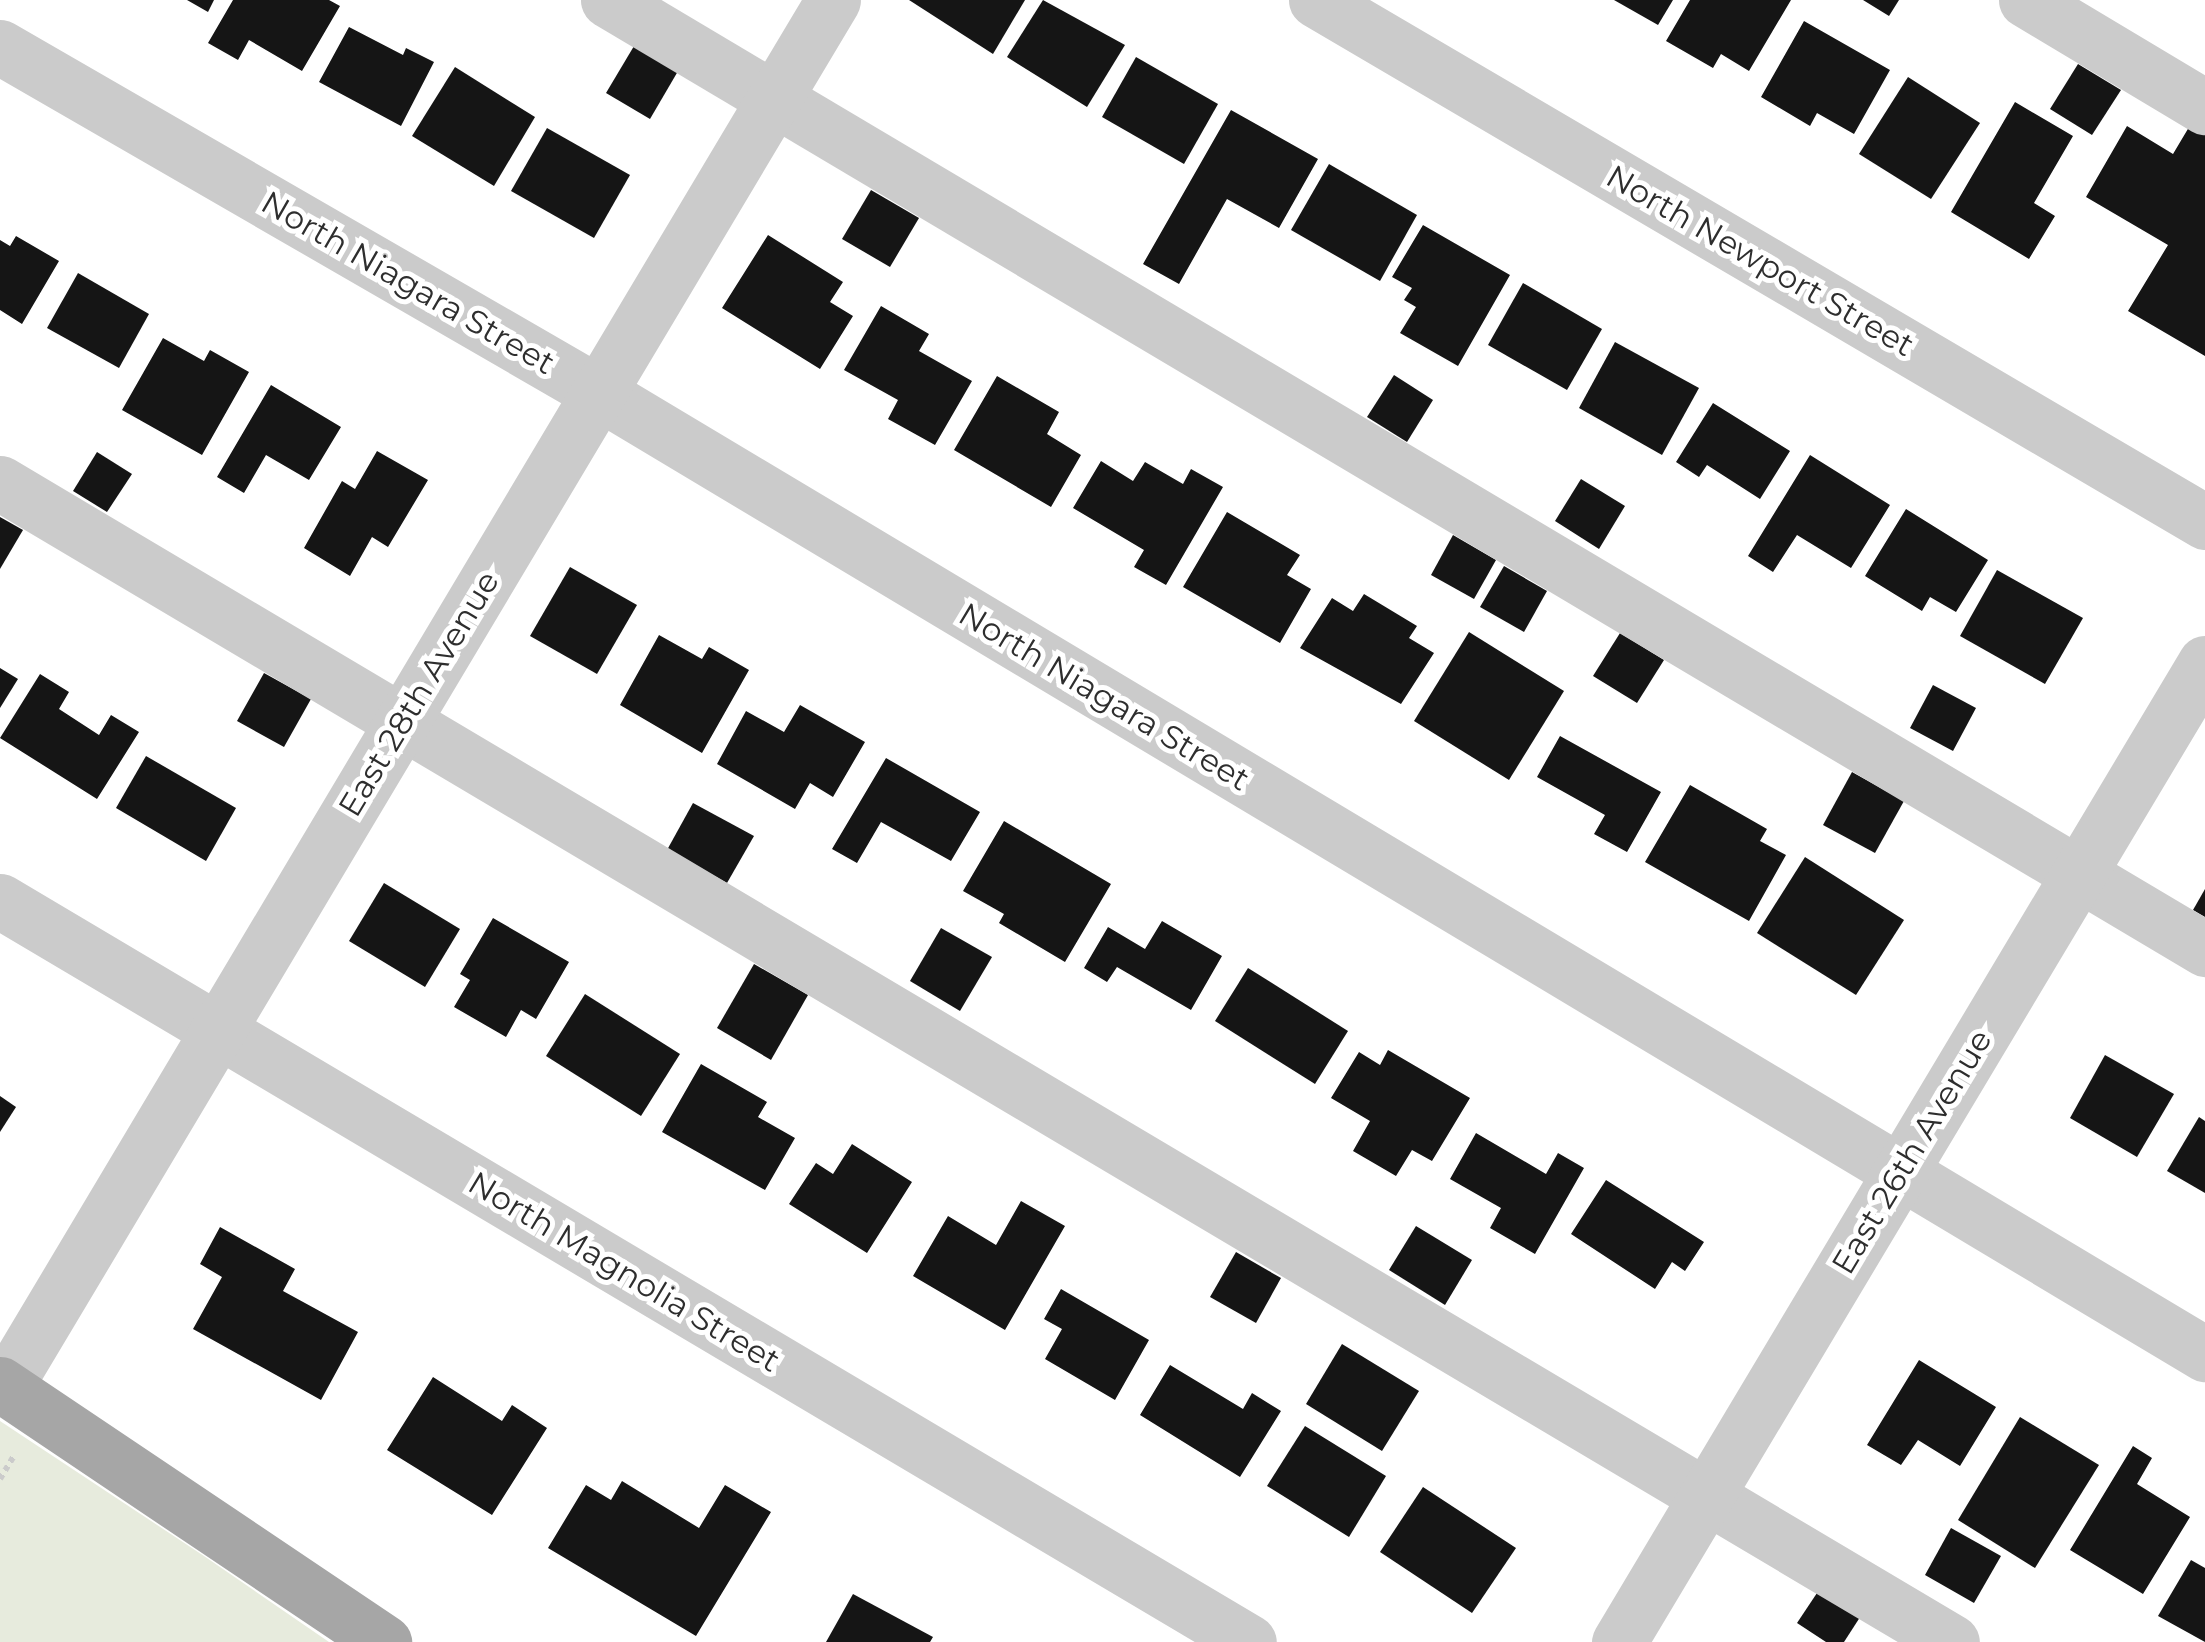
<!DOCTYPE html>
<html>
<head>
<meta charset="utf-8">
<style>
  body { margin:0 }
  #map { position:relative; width:2205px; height:1642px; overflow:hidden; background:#fff; font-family:Montserrat,sans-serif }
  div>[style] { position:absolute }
  .green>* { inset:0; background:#e7ebdd }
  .building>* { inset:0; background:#151515 }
  .path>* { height:6px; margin-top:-3px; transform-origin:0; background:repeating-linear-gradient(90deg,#cbcbcb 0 5px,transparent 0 10px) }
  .minor>* { height:55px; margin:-27.5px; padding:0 27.5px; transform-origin:27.5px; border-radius:27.5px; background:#cbcbcb }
  .major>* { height:55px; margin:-27.5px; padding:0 27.5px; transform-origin:27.5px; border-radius:27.5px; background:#a6a6a6 }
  span { translate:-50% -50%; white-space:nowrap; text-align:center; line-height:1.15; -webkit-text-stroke:10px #fff; paint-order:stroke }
  .street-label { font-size:32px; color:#2e2e2e }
</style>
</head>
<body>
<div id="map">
  <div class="green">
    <i style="clip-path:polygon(0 1421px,204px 1556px,329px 1642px,0 1642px)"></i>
  </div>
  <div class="building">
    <i style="clip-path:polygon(187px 0,214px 0,208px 12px)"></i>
    <i style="clip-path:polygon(233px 0,329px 0,340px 6px,302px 71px,249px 40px,238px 60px,208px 43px)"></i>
    <i style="clip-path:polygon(909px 0,1025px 0,993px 54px)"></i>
    <i style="clip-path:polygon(1043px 0,1125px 45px,1087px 107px,1007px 57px)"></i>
    <i style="clip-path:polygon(1614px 0,1673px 0,1658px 25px)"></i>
    <i style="clip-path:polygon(1690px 0,1791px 0,1749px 71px,1721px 54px,1713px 68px,1666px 41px)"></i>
    <i style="clip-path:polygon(1863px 0,1899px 0,1889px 16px)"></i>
    <i style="clip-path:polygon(1804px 21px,1890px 70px,1854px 134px,1817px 113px,1810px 126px,1761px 97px)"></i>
    <i style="clip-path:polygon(349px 27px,403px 55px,406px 48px,434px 62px,401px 126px,319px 82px)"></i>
    <i style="clip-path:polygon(637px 41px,681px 66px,650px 119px,606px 93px)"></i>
    <i style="clip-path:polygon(1136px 57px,1218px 104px,1184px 164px,1102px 117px)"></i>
    <i style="clip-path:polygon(2078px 64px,2121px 90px,2092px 135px,2050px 109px)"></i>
    <i style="clip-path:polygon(455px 67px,535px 117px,494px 186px,412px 136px)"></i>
    <i style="clip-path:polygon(1908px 77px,1980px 123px,1931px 199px,1859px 154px)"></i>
    <i style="clip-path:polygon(2015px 102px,2073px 136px,2034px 203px,2055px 216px,2029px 259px,1951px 212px)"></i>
    <i style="clip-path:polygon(1231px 110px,1318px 159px,1279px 228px,1227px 199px,1179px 284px,1143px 264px)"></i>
    <i style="clip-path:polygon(2198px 112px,2205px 116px,2205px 356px,2128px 311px,2168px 245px,2086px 197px,2127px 126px,2173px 154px)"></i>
    <i style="clip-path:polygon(547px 128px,630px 175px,594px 238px,511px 191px)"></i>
    <i style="clip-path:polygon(1329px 164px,1417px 215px,1380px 281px,1291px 230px)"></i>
    <i style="clip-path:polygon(871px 190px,919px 218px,890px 267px,842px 239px)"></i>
    <i style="clip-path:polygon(1423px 225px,1510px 275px,1458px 366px,1400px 333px,1416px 307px,1404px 300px,1412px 288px,1392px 277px)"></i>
    <i style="clip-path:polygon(768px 235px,843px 282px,830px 302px,853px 316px,820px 369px,722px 308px)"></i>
    <i style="clip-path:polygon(16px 236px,59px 261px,22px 324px,0 310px,0 240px,10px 246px)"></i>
    <i style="clip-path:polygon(78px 273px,149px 314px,119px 368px,47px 328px)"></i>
    <i style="clip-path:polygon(1523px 283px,1602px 329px,1567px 390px,1488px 345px)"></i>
    <i style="clip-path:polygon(881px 306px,929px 334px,919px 351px,972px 381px,935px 445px,888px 419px,898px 400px,844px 370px)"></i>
    <i style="clip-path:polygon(163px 338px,204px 361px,210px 350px,249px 372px,202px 455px,122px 410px)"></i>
    <i style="clip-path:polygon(1615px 342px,1699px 388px,1662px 455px,1579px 408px)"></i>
    <i style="clip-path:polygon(1394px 375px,1433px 400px,1407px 442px,1367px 417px)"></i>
    <i style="clip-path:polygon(997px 376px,1059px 412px,1047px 434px,1081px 455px,1051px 507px,954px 450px)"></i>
    <i style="clip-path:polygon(271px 385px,341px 427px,309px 480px,266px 455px,244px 493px,217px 477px)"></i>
    <i style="clip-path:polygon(1713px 403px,1790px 451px,1760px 499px,1707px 465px,1699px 477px,1676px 462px)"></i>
    <i style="clip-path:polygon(377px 451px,428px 480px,388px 547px,372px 537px,350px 576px,304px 548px,342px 481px,355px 489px)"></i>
    <i style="clip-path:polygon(97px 452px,132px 474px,107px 512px,73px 491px)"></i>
    <i style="clip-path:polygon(1810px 455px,1890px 505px,1851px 568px,1797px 535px,1773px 572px,1748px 556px)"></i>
    <i style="clip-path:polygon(1101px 461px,1133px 481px,1145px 462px,1183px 484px,1191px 469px,1223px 487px,1166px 585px,1134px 567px,1144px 550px,1073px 508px)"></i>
    <i style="clip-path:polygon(1581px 479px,1625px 506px,1599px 549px,1555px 521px)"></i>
    <i style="clip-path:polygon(1906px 509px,1988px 560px,1956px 612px,1930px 597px,1922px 611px,1865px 576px)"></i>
    <i style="clip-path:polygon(1227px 512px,1300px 555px,1287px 575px,1311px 589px,1280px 643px,1183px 587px)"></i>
    <i style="clip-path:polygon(0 517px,23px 530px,0 569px)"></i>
    <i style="clip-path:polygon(1453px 535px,1496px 560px,1474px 599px,1431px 575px)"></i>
    <i style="clip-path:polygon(1504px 566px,1547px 591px,1524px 632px,1480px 607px)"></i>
    <i style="clip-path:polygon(570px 567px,637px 605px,597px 674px,530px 636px)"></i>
    <i style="clip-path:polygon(1997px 570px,2083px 618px,2045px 684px,1960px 636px)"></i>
    <i style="clip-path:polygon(1364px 594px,1417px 626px,1409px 638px,1434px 653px,1401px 704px,1300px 648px,1332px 598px,1353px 611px)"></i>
    <i style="clip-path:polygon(1469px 632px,1564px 691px,1509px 780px,1414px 721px)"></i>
    <i style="clip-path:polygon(1620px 633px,1664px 660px,1637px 703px,1593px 676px)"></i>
    <i style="clip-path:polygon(659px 635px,702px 659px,709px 647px,749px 670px,702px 753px,620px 705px)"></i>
    <i style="clip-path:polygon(0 668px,18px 679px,0 708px)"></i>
    <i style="clip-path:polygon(264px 673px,311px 699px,284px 747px,237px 721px)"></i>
    <i style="clip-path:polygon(40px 674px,69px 692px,59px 709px,99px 735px,111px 715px,139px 732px,97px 799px,0 738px)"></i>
    <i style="clip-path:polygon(1933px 685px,1976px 708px,1953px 751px,1910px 728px)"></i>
    <i style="clip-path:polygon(800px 705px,865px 742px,833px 797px,810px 783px,795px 809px,717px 764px,746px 711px,784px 732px)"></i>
    <i style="clip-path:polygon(1560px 736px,1661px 792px,1627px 852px,1594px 834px,1605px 815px,1537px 777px)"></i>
    <i style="clip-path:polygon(146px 756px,236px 808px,206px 861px,116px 808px)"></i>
    <i style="clip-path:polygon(886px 758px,980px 812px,951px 861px,881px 822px,857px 863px,832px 849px)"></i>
    <i style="clip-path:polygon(1852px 772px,1904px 801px,1875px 853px,1823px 825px)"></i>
    <i style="clip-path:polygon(1690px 785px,1767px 829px,1760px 841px,1786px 855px,1749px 921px,1645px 862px)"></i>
    <i style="clip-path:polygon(693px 803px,754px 836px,727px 883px,667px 850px)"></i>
    <i style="clip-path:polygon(1004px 821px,1111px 884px,1065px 962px,999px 923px,1004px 914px,963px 891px)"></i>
    <i style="clip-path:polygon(1805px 857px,1904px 920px,1856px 995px,1757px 933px)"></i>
    <i style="clip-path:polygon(384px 883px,460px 929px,425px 987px,349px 941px)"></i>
    <i style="clip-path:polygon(2205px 889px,2205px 917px,2193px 910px)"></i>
    <i style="clip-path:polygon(493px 918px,569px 962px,536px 1019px,521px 1010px,506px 1037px,454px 1007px,470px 980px,460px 974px)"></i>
    <i style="clip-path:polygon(1162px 921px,1222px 956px,1191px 1010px,1117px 967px,1107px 982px,1084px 968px,1108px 927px,1145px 949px)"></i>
    <i style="clip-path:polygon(941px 928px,992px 957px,960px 1011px,910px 981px)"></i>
    <i style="clip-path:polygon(754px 964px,808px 995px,771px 1060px,717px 1028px)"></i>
    <i style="clip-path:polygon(1248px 968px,1348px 1031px,1315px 1084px,1215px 1021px)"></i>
    <i style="clip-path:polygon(585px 994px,680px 1054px,641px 1116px,546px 1056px)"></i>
    <i style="clip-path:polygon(1388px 1050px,1470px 1098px,1432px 1161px,1412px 1150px,1396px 1176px,1353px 1151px,1370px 1121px,1331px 1098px,1359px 1052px,1380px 1065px)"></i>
    <i style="clip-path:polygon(2105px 1055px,2174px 1094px,2137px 1157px,2070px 1118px)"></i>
    <i style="clip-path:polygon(701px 1064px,767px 1102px,758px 1117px,795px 1138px,765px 1190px,662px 1132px)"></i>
    <i style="clip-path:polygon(0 1096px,16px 1107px,0 1132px)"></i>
    <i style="clip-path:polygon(2199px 1117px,2205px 1121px,2205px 1193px,2167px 1171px)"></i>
    <i style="clip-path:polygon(1476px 1133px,1546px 1174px,1558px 1153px,1584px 1168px,1535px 1254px,1490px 1228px,1501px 1208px,1450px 1179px)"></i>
    <i style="clip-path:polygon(852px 1144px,912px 1182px,867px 1253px,789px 1204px,816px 1163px,833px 1174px)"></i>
    <i style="clip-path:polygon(1606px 1180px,1704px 1242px,1685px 1271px,1672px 1262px,1655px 1289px,1571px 1234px)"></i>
    <i style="clip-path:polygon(1021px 1201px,1065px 1226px,1005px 1330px,913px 1276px,948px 1216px,996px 1245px)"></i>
    <i style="clip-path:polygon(1416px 1226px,1472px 1260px,1445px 1305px,1389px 1270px)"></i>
    <i style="clip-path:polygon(220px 1227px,295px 1269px,283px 1291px,358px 1332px,321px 1400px,193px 1329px,222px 1277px,200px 1264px)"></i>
    <i style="clip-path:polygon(1236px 1252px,1281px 1278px,1256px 1323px,1210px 1297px)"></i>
    <i style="clip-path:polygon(1061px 1289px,1149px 1340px,1115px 1400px,1045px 1359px,1062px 1329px,1044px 1319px)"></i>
    <i style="clip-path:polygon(1342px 1344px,1419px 1391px,1382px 1451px,1306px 1404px)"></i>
    <i style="clip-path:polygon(1919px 1360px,1996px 1407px,1960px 1466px,1918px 1440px,1901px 1465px,1867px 1445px)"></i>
    <i style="clip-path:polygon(1170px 1365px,1243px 1409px,1252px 1393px,1281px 1411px,1240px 1477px,1140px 1415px)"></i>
    <i style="clip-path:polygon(433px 1377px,502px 1421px,512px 1405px,547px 1428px,492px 1515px,387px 1450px)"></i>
    <i style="clip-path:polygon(2020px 1417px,2099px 1465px,2035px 1568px,1958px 1520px)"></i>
    <i style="clip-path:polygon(1305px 1426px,1386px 1476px,1349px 1537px,1267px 1486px)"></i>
    <i style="clip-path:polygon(2133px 1446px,2152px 1458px,2137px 1484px,2190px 1517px,2143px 1594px,2070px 1550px)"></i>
    <i style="clip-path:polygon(622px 1481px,699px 1528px,725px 1485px,771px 1512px,696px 1636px,548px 1548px,586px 1485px,611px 1500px)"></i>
    <i style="clip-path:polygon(1423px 1487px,1516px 1548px,1472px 1613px,1380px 1552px)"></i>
    <i style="clip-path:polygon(1951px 1528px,2001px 1556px,1974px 1603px,1925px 1575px)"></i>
    <i style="clip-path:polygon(2191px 1560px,2205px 1568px,2205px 1642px,2158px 1616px)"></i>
    <i style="clip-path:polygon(1823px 1584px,1864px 1611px,1844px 1642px,1826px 1642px,1797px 1623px)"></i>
    <i style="clip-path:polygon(853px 1594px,933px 1637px,930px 1642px,826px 1642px)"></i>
  </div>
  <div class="path">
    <i style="left:0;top:1479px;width:29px;rotate:-59deg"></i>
  </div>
  <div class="minor">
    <i style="left:608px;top:0;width:1858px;rotate:30.72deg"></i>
    <i style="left:1316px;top:0;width:1031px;rotate:30.42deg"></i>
    <i style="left:2026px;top:0;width:209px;rotate:30.9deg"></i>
    <i style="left:0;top:47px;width:692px;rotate:30.01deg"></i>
    <i style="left:599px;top:393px;width:1872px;rotate:30.9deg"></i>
    <i style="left:0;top:483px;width:2270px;rotate:30.7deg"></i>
    <i style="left:0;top:901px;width:1452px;rotate:30.68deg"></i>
    <i style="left:5px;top:1387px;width:1615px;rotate:-59.16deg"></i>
    <i style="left:1619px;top:1642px;width:1141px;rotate:-59.1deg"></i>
  </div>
  <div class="major">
    <i style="left:0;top:1384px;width:463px;rotate:33.9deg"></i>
  </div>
  <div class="street-label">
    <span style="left:1760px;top:261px;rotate:30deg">North Newport Street</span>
    <span style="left:408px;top:283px;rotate:30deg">North Niagara Street</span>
    <span style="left:419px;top:694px;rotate:-59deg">East 28th Avenue</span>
    <span style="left:1104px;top:697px;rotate:31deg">North Niagara Street</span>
    <span style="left:1912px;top:1152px;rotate:-59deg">East 26th Avenue</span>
    <span style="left:624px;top:1272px;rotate:31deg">North Magnolia Street</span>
  </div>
</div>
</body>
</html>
